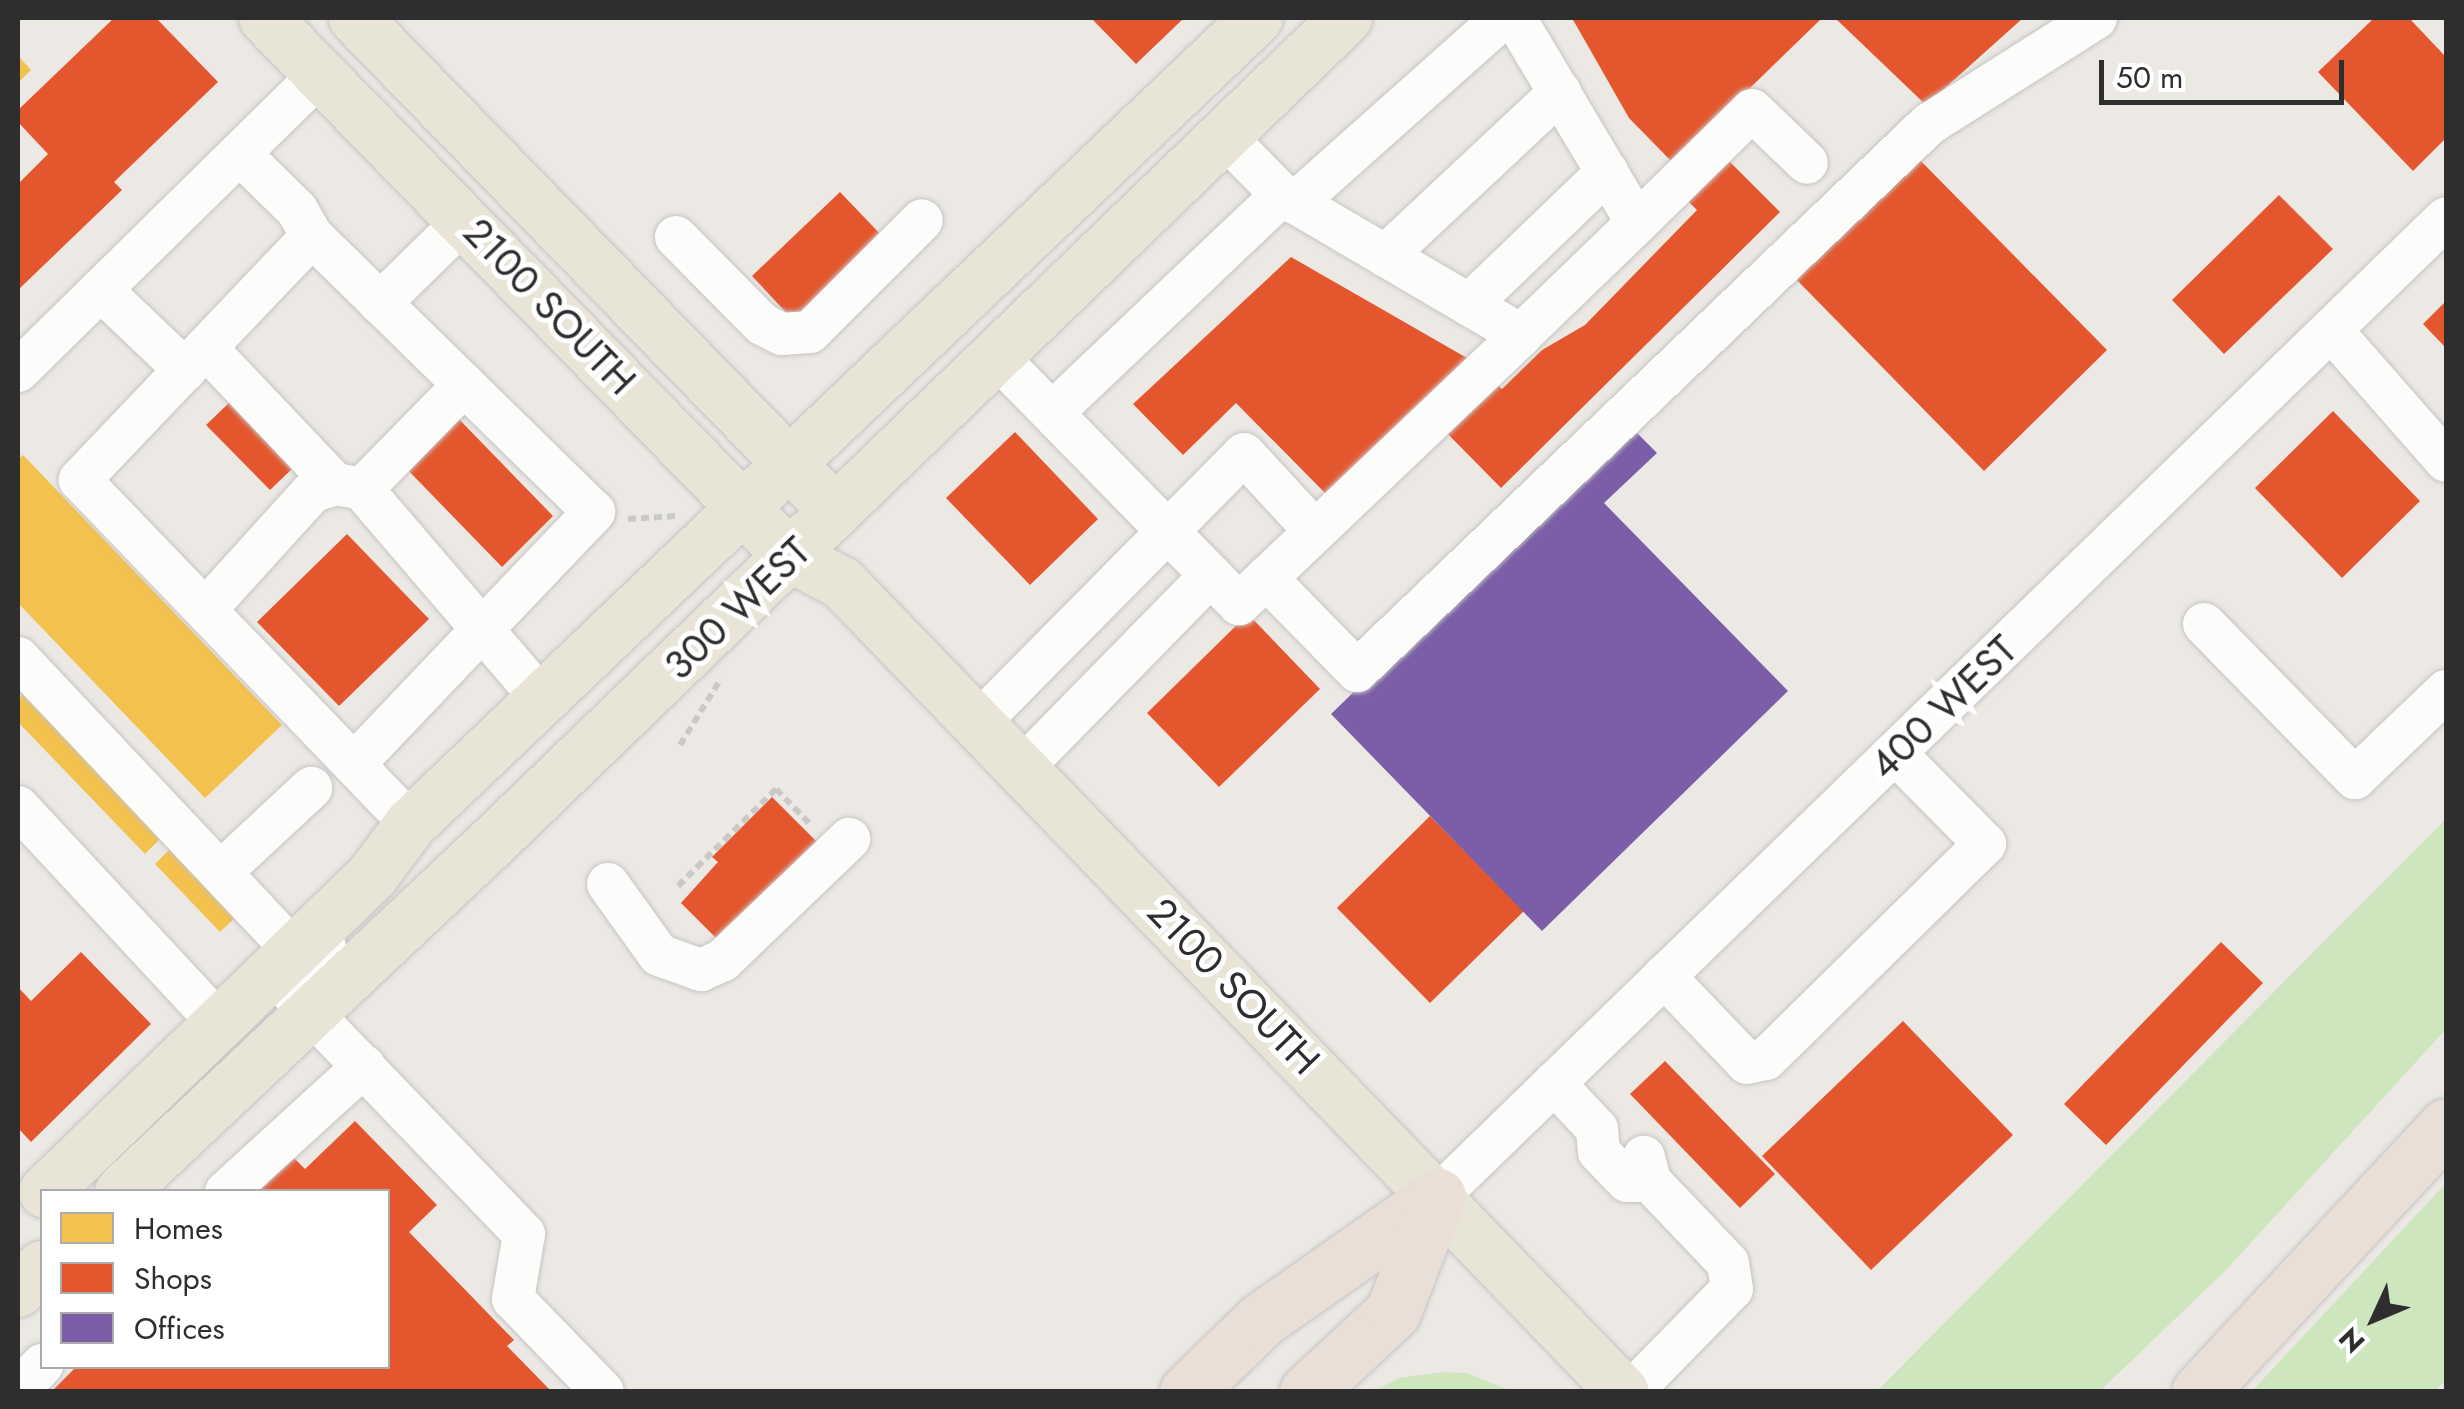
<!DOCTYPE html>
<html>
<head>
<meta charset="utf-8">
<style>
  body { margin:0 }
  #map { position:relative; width:2464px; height:1409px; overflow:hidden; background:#ece8e4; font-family:Jost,sans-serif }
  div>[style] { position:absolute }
  .green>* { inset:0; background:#cee6be }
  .homes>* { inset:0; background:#f2c14e }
  .shops>* { inset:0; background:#e4572e }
  .offices>* { inset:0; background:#7b5ea7 }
  .path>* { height:6px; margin-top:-3px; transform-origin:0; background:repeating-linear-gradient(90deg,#c9c9c8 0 8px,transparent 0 13px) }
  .roads { filter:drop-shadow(0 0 2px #c5c4c5) drop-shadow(0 0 2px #c5c4c5) }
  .minor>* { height:42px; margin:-21px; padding:0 21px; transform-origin:21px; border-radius:21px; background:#fcfcfb }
  .major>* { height:52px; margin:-26px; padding:0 26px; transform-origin:26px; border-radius:26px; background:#e8e4d6 }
  .highway>* { height:55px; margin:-27.5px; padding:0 27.5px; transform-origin:27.5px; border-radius:27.5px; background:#eadfd6 }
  span { translate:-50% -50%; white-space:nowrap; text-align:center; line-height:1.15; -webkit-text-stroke:10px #fff; paint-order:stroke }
  .street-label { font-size:40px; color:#2e2e2e }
  .frame { position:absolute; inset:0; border:20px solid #2e2e2e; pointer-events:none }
  .legend { position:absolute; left:40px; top:1189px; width:350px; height:180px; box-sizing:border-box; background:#fff; border:2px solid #ababab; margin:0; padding:12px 18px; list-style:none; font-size:30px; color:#2e2e2e }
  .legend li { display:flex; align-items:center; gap:20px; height:50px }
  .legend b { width:50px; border:2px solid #ababab }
  .north { position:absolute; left:2324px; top:1269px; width:100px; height:100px; -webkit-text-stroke:8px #fff; paint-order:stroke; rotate:226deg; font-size:28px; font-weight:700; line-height:40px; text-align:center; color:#2e2e2e }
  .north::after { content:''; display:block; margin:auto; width:35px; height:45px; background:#2e2e2e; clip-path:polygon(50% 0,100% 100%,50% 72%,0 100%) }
  .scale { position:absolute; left:2099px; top:60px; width:245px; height:45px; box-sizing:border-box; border:5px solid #2e2e2e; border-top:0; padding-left:12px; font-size:30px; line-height:35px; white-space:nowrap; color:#2e2e2e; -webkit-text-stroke:8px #fff; paint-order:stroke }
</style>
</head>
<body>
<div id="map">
  <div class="green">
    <i style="clip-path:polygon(2446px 819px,2446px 1029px,2226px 1270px,2100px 1391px,1877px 1391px)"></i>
    <i style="clip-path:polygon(2446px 1183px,2446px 1380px,2435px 1391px,2252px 1391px)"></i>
    <i style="clip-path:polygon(1442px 1372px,1467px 1373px,1511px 1391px,1374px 1391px,1399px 1378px)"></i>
  </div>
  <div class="homes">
    <i style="clip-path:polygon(18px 56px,31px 70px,18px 83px)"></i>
    <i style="clip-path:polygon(23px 455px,282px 725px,205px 798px,18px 603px,18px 460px)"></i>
    <i style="clip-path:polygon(21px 693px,161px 838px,145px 854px,18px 722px)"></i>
    <i style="clip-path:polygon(172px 847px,238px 915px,220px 932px,155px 864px)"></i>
  </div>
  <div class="shops">
    <i style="clip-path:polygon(114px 18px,156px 18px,218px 82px,114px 182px,122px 190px,18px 290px,18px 184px,48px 154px,18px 122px,18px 110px)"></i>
    <i style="clip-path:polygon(1091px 18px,1184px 18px,1136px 64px)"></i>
    <i style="clip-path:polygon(1572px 18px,1822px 18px,1673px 163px,1629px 118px)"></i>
    <i style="clip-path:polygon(1835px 18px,2023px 18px,1926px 105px)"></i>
    <i style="clip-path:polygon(2374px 18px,2409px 18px,2446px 57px,2446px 138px,2413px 171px,2318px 72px)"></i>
    <i style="clip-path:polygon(1912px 152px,2107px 350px,1984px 471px,1790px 273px)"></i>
    <i style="clip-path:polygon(1727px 159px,1780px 212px,1501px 488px,1442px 428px,1491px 379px,1502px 389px,1542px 350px,1585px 325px,1697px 210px,1686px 199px)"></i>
    <i style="clip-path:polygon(840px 192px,884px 238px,795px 322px,752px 276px)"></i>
    <i style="clip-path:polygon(2279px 195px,2333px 249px,2224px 354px,2172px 300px)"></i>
    <i style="clip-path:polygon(1291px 257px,1467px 358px,1328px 496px,1236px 403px,1183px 455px,1133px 404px)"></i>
    <i style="clip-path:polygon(2446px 301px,2446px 348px,2423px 324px)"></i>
    <i style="clip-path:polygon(230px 402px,294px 467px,270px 490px,206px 425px)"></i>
    <i style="clip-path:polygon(2333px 411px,2420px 501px,2342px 578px,2255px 488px)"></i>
    <i style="clip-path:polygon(453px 413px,553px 516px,502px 567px,402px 464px)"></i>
    <i style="clip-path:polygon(1015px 432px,1098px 519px,1030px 585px,946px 498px)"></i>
    <i style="clip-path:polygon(347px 534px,429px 619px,339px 706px,257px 622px)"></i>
    <i style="clip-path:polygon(1248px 614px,1320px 689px,1219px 787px,1147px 713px)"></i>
    <i style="clip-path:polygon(772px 797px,821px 846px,717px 939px,681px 903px,718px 862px,712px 857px)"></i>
    <i style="clip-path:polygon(1430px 816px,1524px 911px,1430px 1003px,1337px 908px)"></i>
    <i style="clip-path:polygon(2221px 942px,2263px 983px,2106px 1145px,2064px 1104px)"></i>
    <i style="clip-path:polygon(81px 952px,151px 1024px,31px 1142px,18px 1128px,18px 987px,31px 1001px)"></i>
    <i style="clip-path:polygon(1903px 1021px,2013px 1135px,1871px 1270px,1762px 1156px)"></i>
    <i style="clip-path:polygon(1665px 1061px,1775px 1174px,1740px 1208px,1630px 1094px)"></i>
    <i style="clip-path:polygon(355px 1121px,437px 1205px,409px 1232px,514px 1340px,507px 1346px,552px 1392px,51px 1392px,77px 1366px,388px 1366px,388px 1192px,258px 1192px,293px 1157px,305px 1169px)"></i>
  </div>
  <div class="offices">
    <i style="clip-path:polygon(1629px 425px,1657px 453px,1604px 503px,1788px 691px,1542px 931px,1331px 714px)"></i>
  </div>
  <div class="path">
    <i style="left:628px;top:519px;width:48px;rotate:-3.6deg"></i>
    <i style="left:680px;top:745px;width:78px;rotate:-58.2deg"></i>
    <i style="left:678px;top:886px;width:138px;rotate:-44.7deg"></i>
    <i style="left:776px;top:789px;width:50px;rotate:45.8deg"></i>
  </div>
  <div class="roads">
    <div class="minor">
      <i style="left:1224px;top:136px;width:83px;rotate:45.5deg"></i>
      <i style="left:1282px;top:195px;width:277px;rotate:30.4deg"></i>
      <i style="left:1521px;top:335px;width:161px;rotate:-44deg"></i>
      <i style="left:1637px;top:223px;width:239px;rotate:-120.8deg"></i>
      <i style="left:240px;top:154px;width:80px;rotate:44.5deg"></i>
      <i style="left:297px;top:210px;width:30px;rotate:60deg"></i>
      <i style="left:1295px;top:203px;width:278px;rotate:-41.7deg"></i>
      <i style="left:1637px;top:223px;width:161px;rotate:-44.5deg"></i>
      <i style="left:1752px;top:110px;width:76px;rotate:43.9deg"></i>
      <i style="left:676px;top:237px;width:122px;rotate:45.3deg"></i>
      <i style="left:762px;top:324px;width:22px;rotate:27deg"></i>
      <i style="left:782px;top:334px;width:28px;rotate:-4deg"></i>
      <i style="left:810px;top:332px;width:158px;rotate:-45deg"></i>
      <i style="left:1385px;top:256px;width:240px;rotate:-43.1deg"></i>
      <i style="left:101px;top:290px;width:116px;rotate:43.6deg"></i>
      <i style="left:380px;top:303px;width:120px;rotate:-44.3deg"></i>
      <i style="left:1469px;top:305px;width:192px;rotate:-43.9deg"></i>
      <i style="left:2331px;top:330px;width:174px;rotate:48.7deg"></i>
      <i style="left:206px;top:348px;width:187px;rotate:46.5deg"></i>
      <i style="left:997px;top:357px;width:346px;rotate:45.6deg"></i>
      <i style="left:1239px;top:604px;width:390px;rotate:-43.6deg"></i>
      <i style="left:18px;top:371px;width:428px;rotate:-44.5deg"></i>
      <i style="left:1052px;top:413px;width:317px;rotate:-43.5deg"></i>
      <i style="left:362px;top:489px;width:146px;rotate:-45.6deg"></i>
      <i style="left:1266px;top:578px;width:130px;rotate:45.6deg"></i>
      <i style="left:1357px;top:671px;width:791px;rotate:-43.72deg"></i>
      <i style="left:1929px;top:124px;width:198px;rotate:-32.4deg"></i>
      <i style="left:206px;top:609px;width:158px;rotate:-47.8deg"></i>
      <i style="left:312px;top:492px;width:24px;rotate:-19deg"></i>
      <i style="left:335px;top:484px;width:27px;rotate:10deg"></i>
      <i style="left:362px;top:489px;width:275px;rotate:49.4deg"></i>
      <i style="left:2204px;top:624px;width:216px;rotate:45.6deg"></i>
      <i style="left:2355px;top:778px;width:126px;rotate:-43.7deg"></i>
      <i style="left:18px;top:658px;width:403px;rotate:46.7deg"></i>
      <i style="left:978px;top:723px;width:378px;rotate:-45.3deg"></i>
      <i style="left:1244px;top:454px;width:105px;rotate:47.3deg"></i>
      <i style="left:355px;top:763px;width:347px;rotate:-46.4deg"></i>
      <i style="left:594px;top:512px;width:395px;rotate:-135.6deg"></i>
      <i style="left:312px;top:236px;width:337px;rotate:133.6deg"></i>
      <i style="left:80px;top:480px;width:477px;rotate:46.1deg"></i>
      <i style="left:1022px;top:768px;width:270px;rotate:-45.6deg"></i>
      <i style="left:18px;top:807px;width:295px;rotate:47.1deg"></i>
      <i style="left:222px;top:871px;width:122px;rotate:-43deg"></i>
      <i style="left:608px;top:884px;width:87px;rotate:54.3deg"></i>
      <i style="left:659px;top:955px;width:45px;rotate:19.7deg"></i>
      <i style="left:701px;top:970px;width:24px;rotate:-24deg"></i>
      <i style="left:723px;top:960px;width:175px;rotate:-43.8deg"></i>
      <i style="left:325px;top:947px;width:49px;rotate:134.2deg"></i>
      <i style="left:291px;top:982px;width:12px;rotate:81deg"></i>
      <i style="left:293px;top:994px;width:333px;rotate:46.1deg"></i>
      <i style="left:524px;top:1234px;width:66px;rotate:99.6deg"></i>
      <i style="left:513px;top:1299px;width:129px;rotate:45.9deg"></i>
      <i style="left:1664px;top:976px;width:120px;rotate:46.3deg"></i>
      <i style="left:1747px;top:1063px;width:19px;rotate:-12deg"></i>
      <i style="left:1766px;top:1059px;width:307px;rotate:-44.5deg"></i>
      <i style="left:1985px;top:844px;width:128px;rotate:-134.7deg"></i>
      <i style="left:1554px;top:1083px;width:63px;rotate:46.9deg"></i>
      <i style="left:1597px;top:1129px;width:23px;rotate:85deg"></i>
      <i style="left:1599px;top:1152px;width:40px;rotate:46deg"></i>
      <i style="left:1627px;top:1181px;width:23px"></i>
      <i style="left:226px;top:1192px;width:187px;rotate:-42.4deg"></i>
      <i style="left:1438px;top:1196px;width:1404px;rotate:-44.13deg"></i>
      <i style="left:18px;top:1390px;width:35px;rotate:-46deg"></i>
      <i style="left:1631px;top:1392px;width:144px;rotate:-45.6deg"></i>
      <i style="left:1732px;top:1289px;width:26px;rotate:-99deg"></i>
      <i style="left:1728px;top:1263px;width:113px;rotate:-133.6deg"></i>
      <i style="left:1650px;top:1181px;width:25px;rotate:-104deg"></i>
    </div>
    <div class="major">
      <i style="left:265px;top:18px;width:752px;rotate:45.7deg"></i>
      <i style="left:790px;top:556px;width:59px;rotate:27.4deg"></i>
      <i style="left:842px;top:583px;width:1124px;rotate:46.01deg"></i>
      <i style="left:355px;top:18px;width:659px;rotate:45.74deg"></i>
      <i style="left:45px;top:1192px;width:456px;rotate:-44deg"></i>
      <i style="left:373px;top:875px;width:64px;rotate:-53.3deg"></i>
      <i style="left:411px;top:824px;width:1168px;rotate:-43.61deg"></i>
      <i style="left:121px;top:1192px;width:518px;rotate:-43.28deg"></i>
      <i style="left:498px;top:837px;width:1179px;rotate:-44deg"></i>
      <i style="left:18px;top:1291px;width:34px;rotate:-45deg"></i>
    </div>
    <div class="highway">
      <i style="left:1187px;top:1392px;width:103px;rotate:-44.2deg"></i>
      <i style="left:1261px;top:1320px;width:216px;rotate:-35deg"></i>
      <i style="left:1307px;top:1392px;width:117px;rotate:-42.9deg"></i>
      <i style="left:1393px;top:1312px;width:124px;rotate:-68.8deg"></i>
      <i style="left:2199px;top:1392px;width:363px;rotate:-47.1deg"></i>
    </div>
  </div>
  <div class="street-label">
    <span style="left:550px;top:306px;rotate:46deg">2100 SOUTH</span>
    <span style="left:737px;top:608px;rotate:-44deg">300 WEST</span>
    <span style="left:1943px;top:707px;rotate:-44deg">400 WEST</span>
    <span style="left:1234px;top:986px;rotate:46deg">2100 SOUTH</span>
  </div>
  <div class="frame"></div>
  <ul class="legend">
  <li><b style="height:28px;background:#f2c14e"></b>Homes</li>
  <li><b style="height:28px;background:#e4572e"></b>Shops</li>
  <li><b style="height:28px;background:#7b5ea7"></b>Offices</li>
  </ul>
  <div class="north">N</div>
  <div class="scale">50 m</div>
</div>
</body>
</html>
